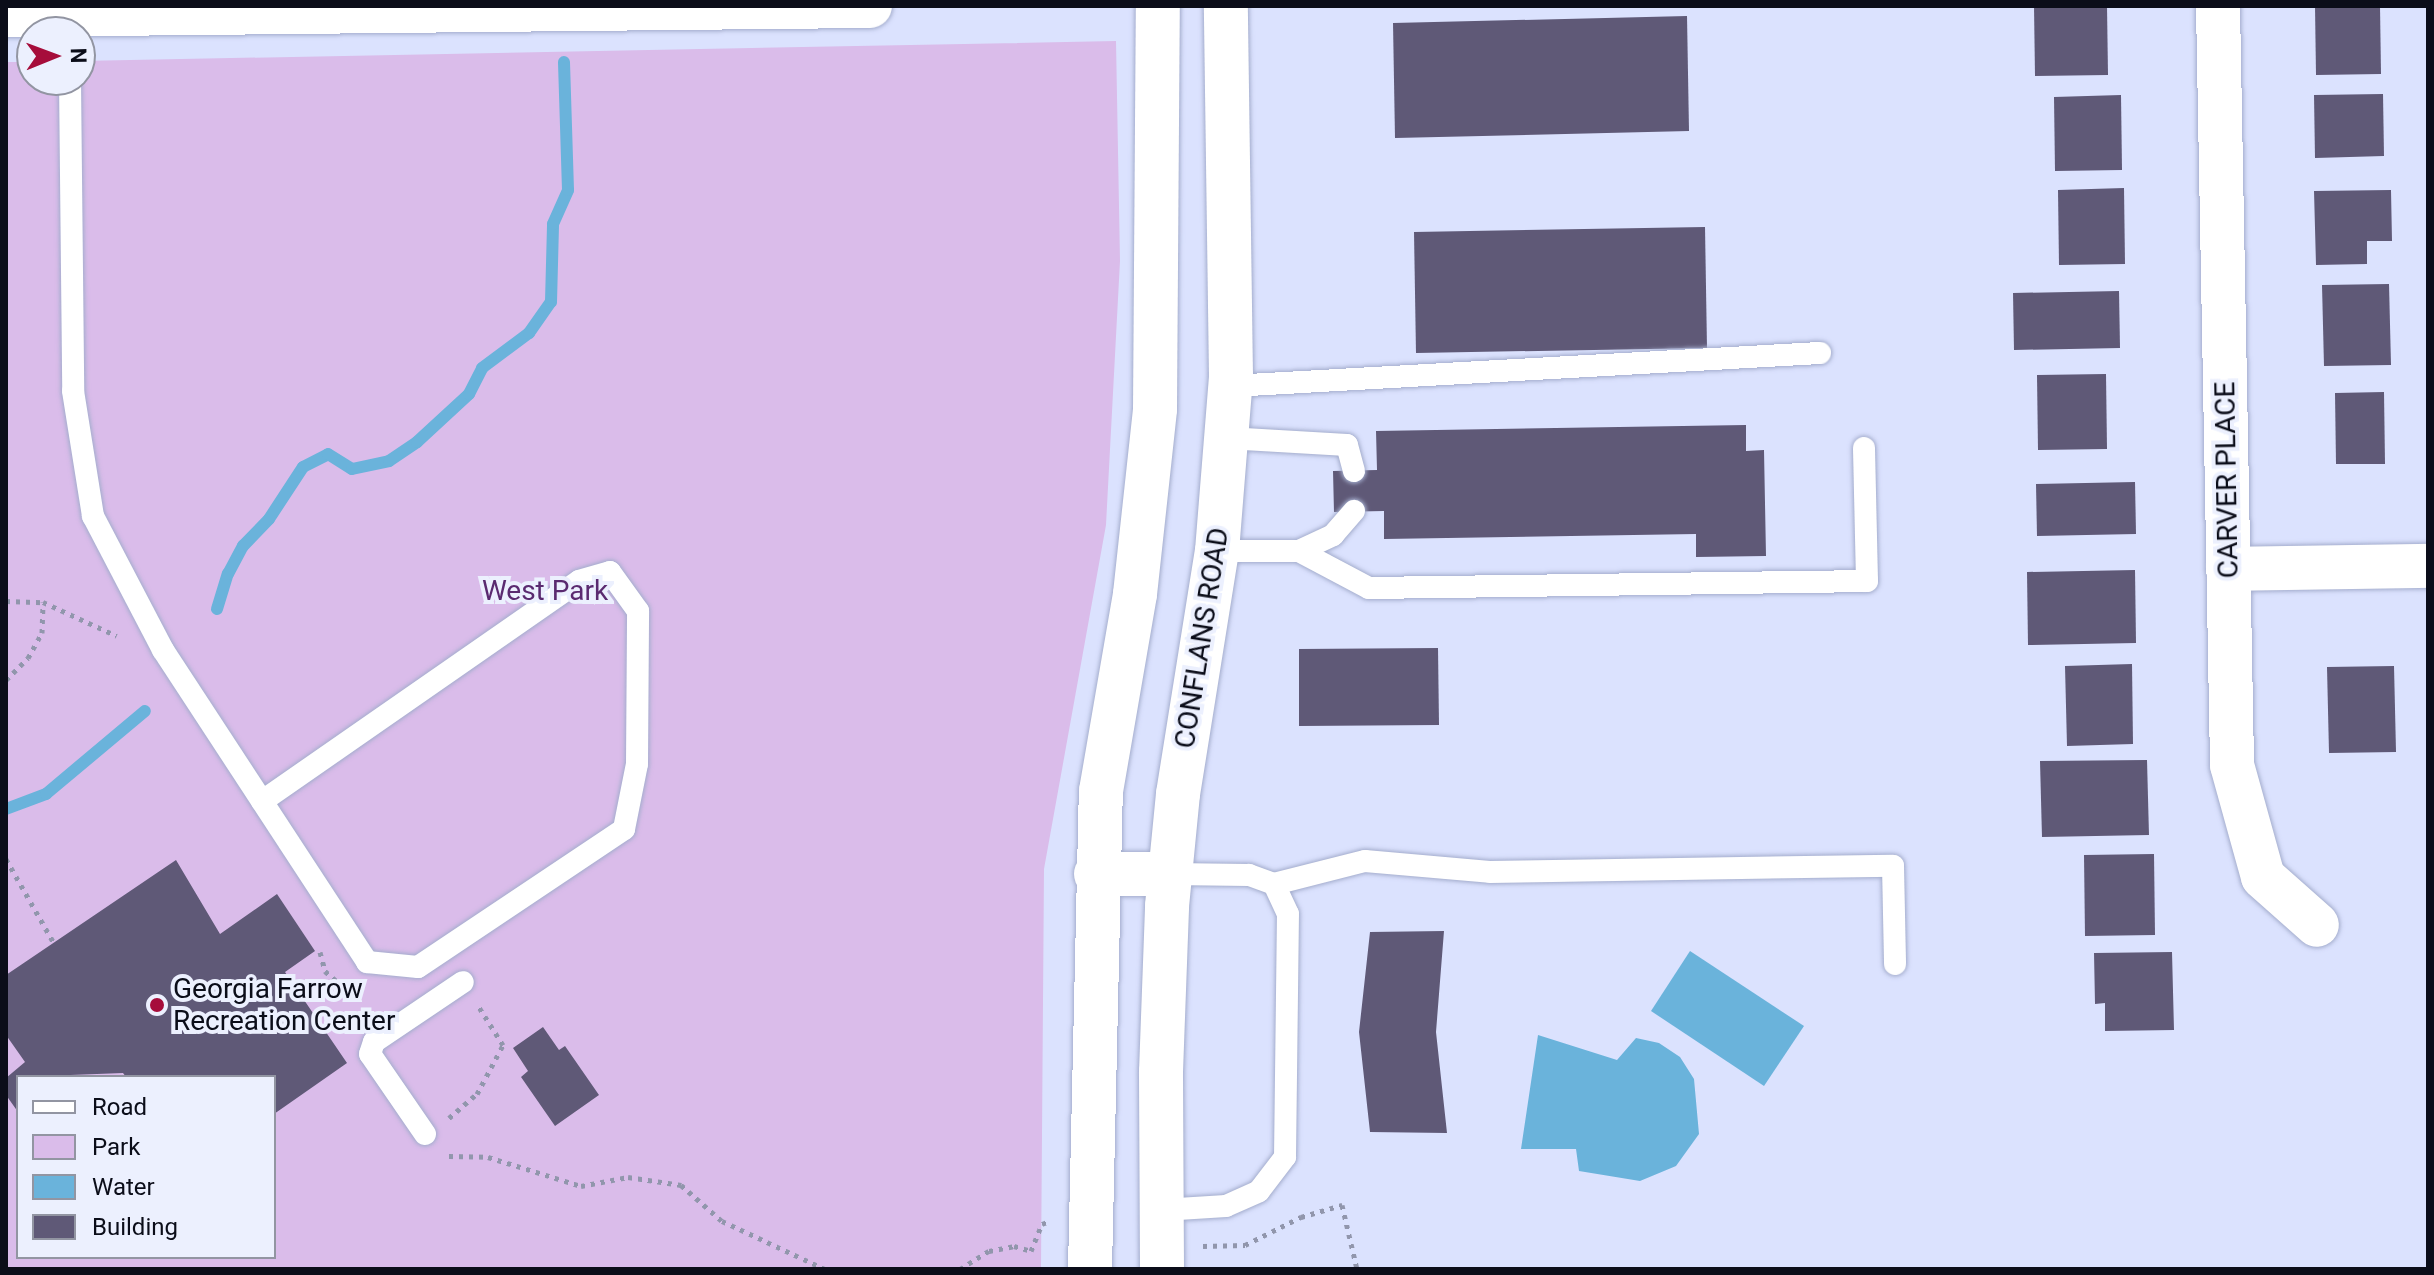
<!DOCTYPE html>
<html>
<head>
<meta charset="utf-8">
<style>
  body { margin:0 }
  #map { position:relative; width:2434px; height:1275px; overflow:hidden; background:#dbe2fe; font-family:Roboto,sans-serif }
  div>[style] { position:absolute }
  .green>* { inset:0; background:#dabcea }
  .water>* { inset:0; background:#6ab3db }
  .stream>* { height:12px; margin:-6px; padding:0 6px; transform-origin:6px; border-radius:6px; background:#6ab3db }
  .building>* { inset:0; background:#5f5977 }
  .path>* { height:5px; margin-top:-2.5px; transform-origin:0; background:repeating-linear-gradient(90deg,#9196ac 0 4px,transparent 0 10px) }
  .roads { filter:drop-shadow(0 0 2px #a4adcd) drop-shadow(0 0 2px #a4adcd) }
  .service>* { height:22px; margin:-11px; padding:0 11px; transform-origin:11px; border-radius:11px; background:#fff }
  .minor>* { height:44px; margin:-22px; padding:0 22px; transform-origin:22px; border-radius:22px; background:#fff }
  .tertiary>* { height:44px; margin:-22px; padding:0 22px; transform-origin:22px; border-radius:22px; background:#fff }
  .secondary>* { height:44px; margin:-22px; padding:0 22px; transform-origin:22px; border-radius:22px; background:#fff }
  .dots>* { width:22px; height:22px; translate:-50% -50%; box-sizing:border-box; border:4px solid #ecf0fe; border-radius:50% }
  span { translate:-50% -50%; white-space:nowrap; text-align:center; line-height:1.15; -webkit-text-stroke:8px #ecf0fe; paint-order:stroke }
  .street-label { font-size:28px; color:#0b0d19 }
  .park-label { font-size:28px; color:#5a2a70 }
  .poi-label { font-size:28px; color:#0b0d19 }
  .left { translate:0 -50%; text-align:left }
  .frame { position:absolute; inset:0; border:8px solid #0b0d19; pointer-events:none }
  .legend { position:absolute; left:16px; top:1075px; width:260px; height:184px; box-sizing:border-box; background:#ecf0fe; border:2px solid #9295a2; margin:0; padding:10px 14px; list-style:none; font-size:24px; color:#0b0d19 }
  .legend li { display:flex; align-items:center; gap:16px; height:40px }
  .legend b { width:40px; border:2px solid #9295a2 }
  .north { position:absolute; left:16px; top:16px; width:80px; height:80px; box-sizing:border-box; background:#ecf0fe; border:2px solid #9295a2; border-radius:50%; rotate:89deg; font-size:22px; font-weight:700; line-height:32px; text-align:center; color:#0b0d19 }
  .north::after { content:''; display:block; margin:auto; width:28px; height:36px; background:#a60d3b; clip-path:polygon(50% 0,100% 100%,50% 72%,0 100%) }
</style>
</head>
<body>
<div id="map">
  <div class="green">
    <i style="clip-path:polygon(evenodd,1116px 41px,1120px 261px,1106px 525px,1044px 869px,1041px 1269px,6px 1269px,6px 62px,32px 62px,32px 80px,80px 80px,80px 61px,1116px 41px,18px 1077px,274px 1077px,274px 1257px,18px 1257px,18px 1077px)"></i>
  </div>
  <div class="water">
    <i style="clip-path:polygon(1690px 951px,1804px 1026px,1764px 1086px,1651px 1011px)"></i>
    <i style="clip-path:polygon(1538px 1035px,1617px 1060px,1636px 1038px,1659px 1043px,1680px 1057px,1694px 1079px,1699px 1134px,1676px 1166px,1640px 1181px,1579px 1171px,1576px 1149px,1521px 1149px)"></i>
  </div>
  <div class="stream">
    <i style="left:217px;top:609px;width:37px;rotate:-73deg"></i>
    <i style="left:228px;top:574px;width:32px;rotate:-62deg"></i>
    <i style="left:243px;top:546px;width:37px;rotate:-46deg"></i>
    <i style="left:269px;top:519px;width:62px;rotate:-56.8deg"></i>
    <i style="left:303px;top:467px;width:28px;rotate:-27deg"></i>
    <i style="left:328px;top:454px;width:28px;rotate:32deg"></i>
    <i style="left:352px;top:469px;width:38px;rotate:-12deg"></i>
    <i style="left:389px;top:461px;width:34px;rotate:-34deg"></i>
    <i style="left:417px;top:442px;width:71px;rotate:-42.7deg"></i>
    <i style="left:469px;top:394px;width:29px;rotate:-63deg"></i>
    <i style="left:482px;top:368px;width:59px;rotate:-36.7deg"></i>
    <i style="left:529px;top:333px;width:38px;rotate:-55deg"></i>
    <i style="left:551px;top:302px;width:78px;rotate:-88.5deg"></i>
    <i style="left:553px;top:224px;width:37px;rotate:-66deg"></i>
    <i style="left:568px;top:190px;width:128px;rotate:-91.8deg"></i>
    <i style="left:6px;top:809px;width:43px;rotate:-20.6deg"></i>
    <i style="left:46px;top:794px;width:129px;rotate:-40deg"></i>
  </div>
  <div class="building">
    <i style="clip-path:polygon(2034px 6px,2107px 6px,2108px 75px,2035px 76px)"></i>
    <i style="clip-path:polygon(2315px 6px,2380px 6px,2381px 74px,2316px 75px)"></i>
    <i style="clip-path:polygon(1687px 16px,1689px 131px,1395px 138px,1393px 23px)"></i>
    <i style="clip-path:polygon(2383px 94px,2384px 156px,2315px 158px,2314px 95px)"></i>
    <i style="clip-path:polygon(2121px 95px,2122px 170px,2055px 171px,2054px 97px)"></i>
    <i style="clip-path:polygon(2124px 188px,2125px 264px,2059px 265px,2058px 190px)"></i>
    <i style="clip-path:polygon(2391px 190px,2392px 241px,2367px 241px,2367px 264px,2316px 265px,2314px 191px)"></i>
    <i style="clip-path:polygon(1705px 227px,1707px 348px,1416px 353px,1414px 232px)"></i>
    <i style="clip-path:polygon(2389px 284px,2391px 365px,2324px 366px,2322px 285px)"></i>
    <i style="clip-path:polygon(2119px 291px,2120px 348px,2014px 350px,2013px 293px)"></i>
    <i style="clip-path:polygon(2106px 374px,2107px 449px,2038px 450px,2037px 375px)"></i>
    <i style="clip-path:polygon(2384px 392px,2385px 464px,2336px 464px,2335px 393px)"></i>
    <i style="clip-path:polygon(1746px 425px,1746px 451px,1764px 450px,1766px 556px,1696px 557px,1696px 534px,1384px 539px,1384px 511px,1334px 512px,1333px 471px,1377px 470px,1376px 431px)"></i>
    <i style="clip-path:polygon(2135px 482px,2136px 534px,2037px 536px,2036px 484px)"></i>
    <i style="clip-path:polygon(2135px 570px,2136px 643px,2028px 645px,2027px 572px)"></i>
    <i style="clip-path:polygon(1438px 648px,1439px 725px,1299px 726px,1299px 649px)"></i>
    <i style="clip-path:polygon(2132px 664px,2133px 744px,2067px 746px,2065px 666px)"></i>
    <i style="clip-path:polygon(2394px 666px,2396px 752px,2329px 753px,2327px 667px)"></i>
    <i style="clip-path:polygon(2147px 760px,2149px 835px,2042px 837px,2040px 761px)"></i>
    <i style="clip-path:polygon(2154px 854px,2155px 935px,2085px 936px,2084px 855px)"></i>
    <i style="clip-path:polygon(176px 860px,220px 934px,277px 894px,315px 951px,285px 972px,347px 1063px,274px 1114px,274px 1077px,126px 1077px,123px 1073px,18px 1077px,18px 1112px,6px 1095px,6px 1078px,25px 1062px,6px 1035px,6px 975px)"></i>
    <i style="clip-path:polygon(1444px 931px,1436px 1032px,1447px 1133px,1370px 1132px,1359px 1032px,1370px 932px)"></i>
    <i style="clip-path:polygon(2172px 952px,2174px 1030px,2105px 1031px,2105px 1003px,2095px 1004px,2094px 953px)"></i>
    <i style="clip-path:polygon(543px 1027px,559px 1050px,565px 1046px,599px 1095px,555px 1126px,521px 1077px,528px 1071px,513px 1048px)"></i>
  </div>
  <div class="path">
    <i style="left:6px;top:601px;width:37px;rotate:2deg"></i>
    <i style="left:43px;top:602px;width:81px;rotate:24.7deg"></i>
    <i style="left:6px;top:680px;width:31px;rotate:-45deg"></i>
    <i style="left:28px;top:658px;width:29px;rotate:-61deg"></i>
    <i style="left:42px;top:633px;width:31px;rotate:-88deg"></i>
    <i style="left:6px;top:859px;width:97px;rotate:60.3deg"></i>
    <i style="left:320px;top:952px;width:20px;rotate:75deg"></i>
    <i style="left:325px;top:971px;width:18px;rotate:41deg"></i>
    <i style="left:449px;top:1118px;width:37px;rotate:-41deg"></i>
    <i style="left:477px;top:1094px;width:55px;rotate:-62deg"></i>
    <i style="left:503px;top:1045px;width:45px;rotate:-122.3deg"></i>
    <i style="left:449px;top:1156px;width:39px;rotate:1deg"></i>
    <i style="left:488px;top:1157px;width:97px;rotate:17.3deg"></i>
    <i style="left:581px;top:1186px;width:48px;rotate:-10.8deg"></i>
    <i style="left:628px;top:1177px;width:54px;rotate:8.6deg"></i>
    <i style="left:681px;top:1185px;width:55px;rotate:41.3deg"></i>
    <i style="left:722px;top:1221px;width:114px;rotate:25deg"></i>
    <i style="left:1203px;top:1246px;width:42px;rotate:-1.4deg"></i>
    <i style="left:1245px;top:1245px;width:63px;rotate:-26.6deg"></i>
    <i style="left:1301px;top:1217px;width:43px;rotate:-16.3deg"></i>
    <i style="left:1342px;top:1205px;width:66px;rotate:76.8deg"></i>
    <i style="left:960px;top:1269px;width:34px;rotate:-32deg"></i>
    <i style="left:989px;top:1251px;width:25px;rotate:-11deg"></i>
    <i style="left:1014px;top:1246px;width:18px;rotate:16deg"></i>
    <i style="left:1031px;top:1251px;width:29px;rotate:-68deg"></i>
    <i style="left:1042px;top:1224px;width:9px;rotate:-21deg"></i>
  </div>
  <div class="roads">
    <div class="service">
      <i style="left:70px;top:80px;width:311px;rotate:89.4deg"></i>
      <i style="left:73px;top:391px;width:127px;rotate:80.9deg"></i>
      <i style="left:93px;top:516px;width:151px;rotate:62.4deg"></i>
      <i style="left:163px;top:650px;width:373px;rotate:56.8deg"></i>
      <i style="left:367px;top:962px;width:51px;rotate:5.6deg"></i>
      <i style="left:418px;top:967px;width:248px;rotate:-33.8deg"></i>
      <i style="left:624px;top:829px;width:66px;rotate:-78.7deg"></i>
      <i style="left:637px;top:764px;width:153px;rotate:-89.6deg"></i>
      <i style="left:638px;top:611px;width:48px;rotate:-125.7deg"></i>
      <i style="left:610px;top:572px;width:32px;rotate:164deg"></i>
      <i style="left:579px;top:581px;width:386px;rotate:145.2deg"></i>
      <i style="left:1231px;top:386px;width:590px;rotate:-3.21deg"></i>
      <i style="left:1227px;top:438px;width:120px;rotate:3.3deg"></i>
      <i style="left:1347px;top:445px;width:27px;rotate:75deg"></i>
      <i style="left:1217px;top:551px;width:82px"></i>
      <i style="left:1299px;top:551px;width:38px;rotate:-25deg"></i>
      <i style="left:1333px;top:535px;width:32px;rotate:-49deg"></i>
      <i style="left:1299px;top:551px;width:79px;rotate:27.9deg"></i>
      <i style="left:1369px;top:588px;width:498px;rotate:-0.8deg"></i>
      <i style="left:1867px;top:581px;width:133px;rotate:-91.3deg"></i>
      <i style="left:1274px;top:884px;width:94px;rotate:-14.2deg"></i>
      <i style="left:1365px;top:861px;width:125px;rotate:5deg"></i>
      <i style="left:1490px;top:872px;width:403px;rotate:-0.9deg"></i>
      <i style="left:1893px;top:866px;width:98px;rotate:88.8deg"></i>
      <i style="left:425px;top:1134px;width:97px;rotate:-124.5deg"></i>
      <i style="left:370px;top:1054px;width:13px;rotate:-72deg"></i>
      <i style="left:374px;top:1042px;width:107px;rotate:-34deg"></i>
      <i style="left:1162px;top:1210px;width:64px;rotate:-3.6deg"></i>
      <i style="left:1226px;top:1206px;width:36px;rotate:-24deg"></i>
      <i style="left:1259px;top:1191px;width:43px;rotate:-52.6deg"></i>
      <i style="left:1285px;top:1157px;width:243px;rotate:-89.3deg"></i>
      <i style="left:1288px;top:914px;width:33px;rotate:-115deg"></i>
      <i style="left:1274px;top:884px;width:27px;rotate:-160deg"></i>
      <i style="left:1249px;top:875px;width:79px;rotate:-179.3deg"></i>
    </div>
    <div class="minor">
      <i style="left:2218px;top:6px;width:759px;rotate:88.94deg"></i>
      <i style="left:2232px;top:765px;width:116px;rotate:74.5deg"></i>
      <i style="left:2263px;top:877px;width:72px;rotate:41.6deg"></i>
      <i style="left:2228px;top:569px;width:200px;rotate:-0.9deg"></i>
    </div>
    <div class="tertiary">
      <i style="left:6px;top:15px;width:864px;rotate:-0.6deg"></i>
    </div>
    <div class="secondary">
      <i style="left:1096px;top:874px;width:74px"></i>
      <i style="left:1090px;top:1269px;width:478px;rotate:-88.7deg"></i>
      <i style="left:1101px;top:791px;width:200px;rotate:-80.2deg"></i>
      <i style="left:1135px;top:594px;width:186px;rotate:-83.8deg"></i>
      <i style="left:1155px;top:409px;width:403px;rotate:-89.6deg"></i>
      <i style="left:1162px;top:1269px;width:197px;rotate:-90.3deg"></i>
      <i style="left:1161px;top:1072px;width:166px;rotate:-87.9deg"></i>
      <i style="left:1167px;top:906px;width:113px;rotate:-84.4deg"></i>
      <i style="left:1178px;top:794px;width:246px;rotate:-80.9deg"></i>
      <i style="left:1217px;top:551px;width:175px;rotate:-85.4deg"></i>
      <i style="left:1231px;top:377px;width:371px;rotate:-90.8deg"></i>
    </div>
  </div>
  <div class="dots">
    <i style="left:157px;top:1005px;background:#a60d3b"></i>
  </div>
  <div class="street-label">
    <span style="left:2227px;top:480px;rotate:-91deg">CARVER PLACE</span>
    <span style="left:1202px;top:638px;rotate:-81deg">CONFLANS ROAD</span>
  </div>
  <div class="park-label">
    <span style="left:545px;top:591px">West Park</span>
  </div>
  <div class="poi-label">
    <span class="left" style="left:173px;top:1005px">Georgia Farrow<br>Recreation Center</span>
  </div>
  <div class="frame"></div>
  <ul class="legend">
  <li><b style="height:10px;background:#fff"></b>Road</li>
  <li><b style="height:22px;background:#dabcea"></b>Park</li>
  <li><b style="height:22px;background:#6ab3db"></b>Water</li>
  <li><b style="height:22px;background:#5f5977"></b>Building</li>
  </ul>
  <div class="north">N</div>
</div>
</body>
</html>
